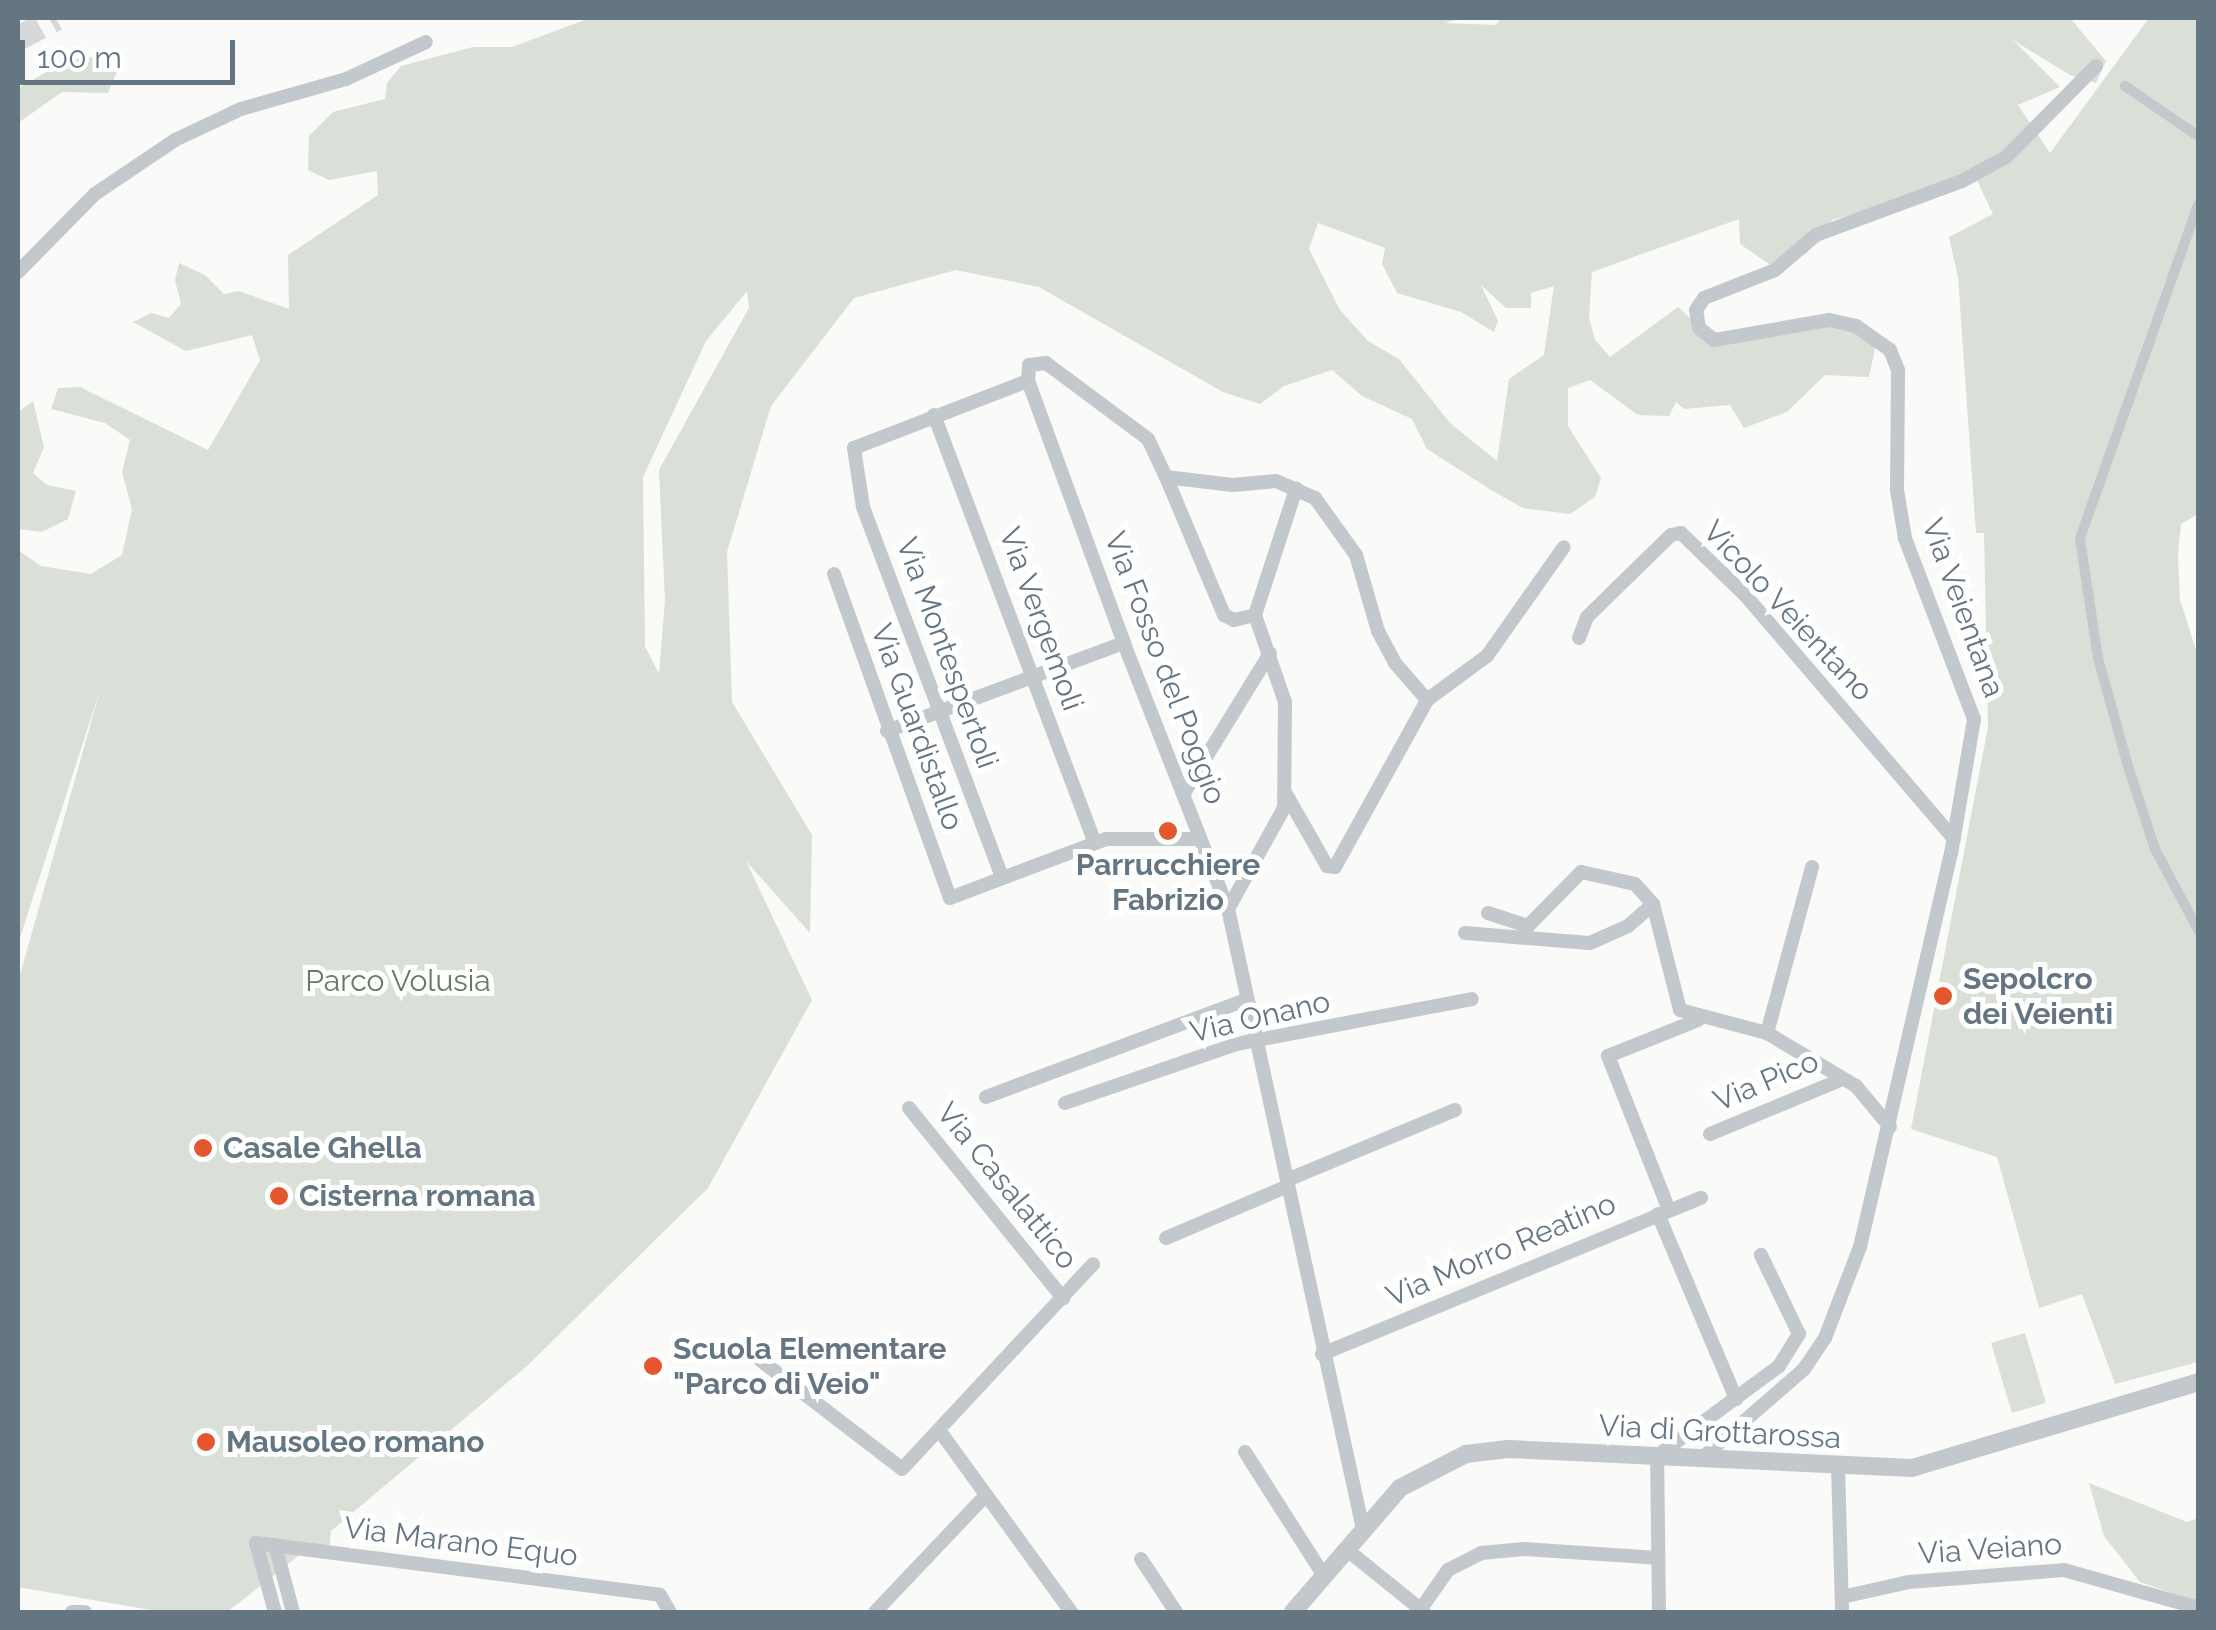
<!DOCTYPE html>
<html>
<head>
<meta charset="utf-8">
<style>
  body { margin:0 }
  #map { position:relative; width:2216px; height:1630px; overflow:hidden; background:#fafaf8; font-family:Raleway,sans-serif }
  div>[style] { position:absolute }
  .green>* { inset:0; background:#dadfd7 }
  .motorway-tunnel>* { height:25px; margin-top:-12.5px; transform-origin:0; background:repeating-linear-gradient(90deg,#d5d9db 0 25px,transparent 0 37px) }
  .pedestrian>* { height:10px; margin:-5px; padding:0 5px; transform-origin:5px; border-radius:5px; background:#c3c8cc }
  .minor>* { height:14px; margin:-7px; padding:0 7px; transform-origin:7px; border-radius:7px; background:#c3c8cc }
  .tertiary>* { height:18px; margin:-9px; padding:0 9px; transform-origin:9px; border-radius:9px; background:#c3c8cc }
  .dots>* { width:28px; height:28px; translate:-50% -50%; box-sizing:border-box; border:5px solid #fff; border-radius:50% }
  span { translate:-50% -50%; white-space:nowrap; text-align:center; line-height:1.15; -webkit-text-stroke:10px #fff; paint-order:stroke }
  .street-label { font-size:30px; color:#657683 }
  .poi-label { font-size:30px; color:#657683; font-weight:700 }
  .left { translate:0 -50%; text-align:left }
  .park-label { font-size:30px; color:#687a64 }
  .frame { position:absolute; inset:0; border:20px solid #657683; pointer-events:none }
  .scale { position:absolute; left:20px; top:40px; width:215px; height:45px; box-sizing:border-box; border:5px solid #657683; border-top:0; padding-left:12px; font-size:30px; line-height:35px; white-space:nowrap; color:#657683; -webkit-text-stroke:8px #fff; paint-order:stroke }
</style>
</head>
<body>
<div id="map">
  <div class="green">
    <i style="clip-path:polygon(evenodd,590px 18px,1462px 18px,1445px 23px,1496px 25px,1501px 18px,2070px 18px,2106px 61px,2096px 83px,2070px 75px,2013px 40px,2060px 87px,2018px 105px,2050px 153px,2149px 18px,2198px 18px,2198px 514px,2181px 524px,2178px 555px,2180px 600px,2198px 656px,2198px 1362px,2115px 1384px,2082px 1294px,2039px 1308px,1997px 1157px,1911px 1129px,1988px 727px,1984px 533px,1976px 533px,1958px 277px,1949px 237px,1993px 214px,1972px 170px,1908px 200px,1832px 220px,1807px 253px,1772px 266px,1740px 244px,1739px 219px,1592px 272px,1589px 317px,1595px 340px,1610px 357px,1678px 307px,1710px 336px,1824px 323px,1878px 335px,1869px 377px,1825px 375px,1787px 412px,1744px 428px,1730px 405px,1684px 409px,1676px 402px,1669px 416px,1638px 415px,1590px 380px,1568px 388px,1568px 426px,1601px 478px,1595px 497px,1570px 514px,1523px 508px,1491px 490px,1427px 449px,1412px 419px,1362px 396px,1332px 370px,1284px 386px,1260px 404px,1223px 392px,1039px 287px,956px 270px,854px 298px,771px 406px,727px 552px,732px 702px,812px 835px,810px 933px,746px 861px,812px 1000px,708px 1188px,527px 1366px,331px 1531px,329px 1552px,307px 1549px,227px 1612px,162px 1612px,18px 1587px,18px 982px,101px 687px,18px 944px,18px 550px,41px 566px,91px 574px,122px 555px,132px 509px,122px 472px,130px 440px,105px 423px,51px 409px,58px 388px,80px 387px,208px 450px,260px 360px,252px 335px,186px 351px,133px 322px,151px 313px,169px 318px,181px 304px,175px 280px,179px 263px,205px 275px,224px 294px,239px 291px,289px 309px,288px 255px,378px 195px,377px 171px,329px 180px,308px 170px,309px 136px,333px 112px,385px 99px,387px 83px,401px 66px,473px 47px,512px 47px,590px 18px,1318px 223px,1385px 248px,1382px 264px,1397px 293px,1461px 312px,1494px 332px,1498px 321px,1481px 285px,1506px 308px,1531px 308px,1531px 293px,1554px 286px,1544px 355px,1509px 379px,1497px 461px,1450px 423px,1399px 359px,1368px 341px,1340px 310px,1309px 249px,1318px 223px,590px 18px,747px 291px,749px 308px,659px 470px,665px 601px,659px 674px,645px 646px,643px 477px,706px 341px,747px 291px)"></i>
    <i style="clip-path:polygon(94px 57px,118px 69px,108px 93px,62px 92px,18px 123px,18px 88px,68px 60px)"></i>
    <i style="clip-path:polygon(33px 401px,44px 447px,33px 473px,47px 485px,76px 491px,68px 519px,42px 532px,18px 529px,18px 412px)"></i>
    <i style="clip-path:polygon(2025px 1333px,2046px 1403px,2012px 1413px,1991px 1343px)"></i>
    <i style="clip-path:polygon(2089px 1483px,2187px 1522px,2198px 1518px,2198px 1602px,2140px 1582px,2104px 1536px)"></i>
  </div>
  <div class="motorway-tunnel">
    <i style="left:18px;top:38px;width:43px;rotate:-27.8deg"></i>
  </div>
  <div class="pedestrian">
    <i style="left:2125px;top:86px;width:88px;rotate:34.4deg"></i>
    <i style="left:2198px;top:205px;width:354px;rotate:109.5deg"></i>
    <i style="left:2080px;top:539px;width:120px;rotate:81.4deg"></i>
    <i style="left:2098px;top:658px;width:112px;rotate:74.5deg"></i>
    <i style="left:2128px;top:766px;width:87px;rotate:72deg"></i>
    <i style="left:2155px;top:849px;width:92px;rotate:62deg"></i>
  </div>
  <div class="minor">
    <i style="left:18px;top:272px;width:110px;rotate:-45.4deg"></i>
    <i style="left:95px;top:194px;width:97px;rotate:-34deg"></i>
    <i style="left:175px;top:140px;width:73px;rotate:-25.2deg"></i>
    <i style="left:241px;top:109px;width:109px;rotate:-15.9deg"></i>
    <i style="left:346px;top:79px;width:88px;rotate:-24.8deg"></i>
    <i style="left:934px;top:415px;width:457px;rotate:69.4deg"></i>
    <i style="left:1166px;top:477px;width:150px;rotate:67.2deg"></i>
    <i style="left:1224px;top:615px;width:11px;rotate:27deg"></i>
    <i style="left:1234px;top:620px;width:22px;rotate:-13deg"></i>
    <i style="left:1255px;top:615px;width:92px;rotate:71deg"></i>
    <i style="left:1285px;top:702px;width:106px;rotate:90.5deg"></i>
    <i style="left:1284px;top:808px;width:115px;rotate:119deg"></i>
    <i style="left:834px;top:574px;width:344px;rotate:70.3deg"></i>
    <i style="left:950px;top:898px;width:167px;rotate:-20.7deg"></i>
    <i style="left:1106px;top:839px;width:94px"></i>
    <i style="left:1255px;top:615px;width:133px;rotate:-72deg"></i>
    <i style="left:1579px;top:638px;width:22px;rotate:-69deg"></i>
    <i style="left:1587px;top:617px;width:117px;rotate:-44.3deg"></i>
    <i style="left:1671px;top:535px;width:10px;rotate:-11deg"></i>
    <i style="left:1681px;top:533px;width:89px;rotate:44.1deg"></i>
    <i style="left:1745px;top:595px;width:321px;rotate:49.4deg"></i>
    <i style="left:887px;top:731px;width:253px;rotate:-20.4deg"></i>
    <i style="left:1184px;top:793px;width:164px;rotate:-58.4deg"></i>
    <i style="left:1286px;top:794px;width:83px;rotate:60.3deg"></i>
    <i style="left:1327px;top:866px;width:8px;rotate:7deg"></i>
    <i style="left:1335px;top:867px;width:191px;rotate:-61.1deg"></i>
    <i style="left:1427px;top:700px;width:74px;rotate:-36.3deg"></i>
    <i style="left:1487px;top:656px;width:133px;rotate:-54.8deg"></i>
    <i style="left:1002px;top:877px;width:395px;rotate:-110.6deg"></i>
    <i style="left:863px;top:507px;width:60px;rotate:-98.7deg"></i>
    <i style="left:854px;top:448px;width:186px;rotate:-21.1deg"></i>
    <i style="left:1488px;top:913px;width:42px;rotate:18deg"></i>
    <i style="left:1528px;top:926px;width:76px;rotate:-45.5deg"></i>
    <i style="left:1581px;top:872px;width:55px;rotate:12.5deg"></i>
    <i style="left:1635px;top:884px;width:27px;rotate:48deg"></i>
    <i style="left:1653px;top:904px;width:109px;rotate:75.7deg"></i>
    <i style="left:1680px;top:1010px;width:90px;rotate:14.8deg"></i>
    <i style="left:1767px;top:1033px;width:104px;rotate:30.8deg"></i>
    <i style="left:1856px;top:1086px;width:53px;rotate:50.3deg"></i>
    <i style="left:1465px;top:933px;width:125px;rotate:4.6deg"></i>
    <i style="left:1590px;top:943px;width:42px;rotate:-24.1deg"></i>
    <i style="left:1628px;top:926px;width:33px;rotate:-41deg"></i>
    <i style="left:1767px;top:1033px;width:172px;rotate:-74.8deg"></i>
    <i style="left:986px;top:1097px;width:277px;rotate:-20.5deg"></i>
    <i style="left:1065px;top:1103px;width:181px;rotate:-19deg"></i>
    <i style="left:1236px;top:1044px;width:240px;rotate:-10.8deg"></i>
    <i style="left:909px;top:1108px;width:245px;rotate:51deg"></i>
    <i style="left:1710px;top:1134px;width:144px;rotate:-22.5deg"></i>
    <i style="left:1287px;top:1180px;width:182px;rotate:-22.6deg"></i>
    <i style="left:1669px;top:1210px;width:166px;rotate:-111.6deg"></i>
    <i style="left:1608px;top:1056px;width:97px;rotate:-21.8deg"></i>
    <i style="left:1658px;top:1214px;width:201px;rotate:67.1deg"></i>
    <i style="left:1166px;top:1238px;width:133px;rotate:-23.1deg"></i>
    <i style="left:1322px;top:1354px;width:410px;rotate:-22.4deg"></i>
    <i style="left:755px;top:1356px;width:185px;rotate:37.5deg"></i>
    <i style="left:902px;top:1469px;width:280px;rotate:-47deg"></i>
    <i style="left:939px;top:1430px;width:225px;rotate:54deg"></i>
    <i style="left:1245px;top:1452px;width:147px;rotate:57.5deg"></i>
    <i style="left:1701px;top:1459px;width:137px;rotate:-41.1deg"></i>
    <i style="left:1804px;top:1369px;width:37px;rotate:-56deg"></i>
    <i style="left:1825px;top:1338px;width:97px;rotate:-69deg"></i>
    <i style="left:1860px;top:1247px;width:403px;rotate:-77deg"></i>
    <i style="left:1951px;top:854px;width:137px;rotate:-80.3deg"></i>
    <i style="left:1974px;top:719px;width:194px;rotate:-110.9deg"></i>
    <i style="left:1905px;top:538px;width:49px;rotate:-99.5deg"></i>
    <i style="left:1897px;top:490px;width:120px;rotate:-89.5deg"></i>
    <i style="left:1898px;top:370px;width:22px;rotate:-112deg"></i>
    <i style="left:1890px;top:350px;width:42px;rotate:-144.8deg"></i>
    <i style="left:1856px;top:326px;width:28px;rotate:-167deg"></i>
    <i style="left:1829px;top:320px;width:117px;rotate:170.1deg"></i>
    <i style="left:1714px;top:340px;width:19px;rotate:-141deg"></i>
    <i style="left:1699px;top:328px;width:18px;rotate:-99deg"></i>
    <i style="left:1696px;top:310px;width:14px;rotate:-56deg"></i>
    <i style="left:1704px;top:298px;width:76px;rotate:-21.5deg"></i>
    <i style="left:1775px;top:270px;width:54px;rotate:-40.5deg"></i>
    <i style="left:1816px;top:235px;width:156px;rotate:-20.3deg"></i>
    <i style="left:1962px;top:181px;width:50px;rotate:-28.6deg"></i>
    <i style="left:2006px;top:157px;width:128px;rotate:-45.3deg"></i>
    <i style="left:1838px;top:1466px;width:146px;rotate:88.4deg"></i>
    <i style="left:1363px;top:1529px;width:635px;rotate:-102.28deg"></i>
    <i style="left:1228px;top:909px;width:286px;rotate:-111.4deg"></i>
    <i style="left:1124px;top:643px;width:279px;rotate:-110.1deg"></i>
    <i style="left:1028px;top:381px;width:16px;rotate:-86deg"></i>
    <i style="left:1029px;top:365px;width:17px;rotate:-7deg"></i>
    <i style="left:1046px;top:363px;width:127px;rotate:36.7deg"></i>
    <i style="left:1148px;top:439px;width:42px;rotate:64.7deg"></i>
    <i style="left:1166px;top:477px;width:67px;rotate:6.8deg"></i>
    <i style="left:1233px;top:485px;width:43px;rotate:-5.3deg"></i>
    <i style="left:1276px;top:481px;width:43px;rotate:23.6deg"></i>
    <i style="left:1315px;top:498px;width:70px;rotate:54.3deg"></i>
    <i style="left:1356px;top:555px;width:79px;rotate:73.9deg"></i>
    <i style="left:1378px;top:631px;width:36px;rotate:62deg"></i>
    <i style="left:1395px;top:663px;width:49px;rotate:49.1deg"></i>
    <i style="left:275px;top:1545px;width:69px;rotate:75deg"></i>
    <i style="left:1346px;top:1549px;width:100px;rotate:38.9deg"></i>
    <i style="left:1141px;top:1559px;width:64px;rotate:56.6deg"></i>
    <i style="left:1842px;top:1597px;width:69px;rotate:-12.6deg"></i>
    <i style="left:1909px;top:1582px;width:155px;rotate:-4.4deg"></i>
    <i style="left:2064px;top:1570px;width:139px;rotate:15.8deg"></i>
    <i style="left:1420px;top:1610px;width:49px;rotate:-55deg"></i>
    <i style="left:1448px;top:1570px;width:37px;rotate:-27deg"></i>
    <i style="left:1481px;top:1553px;width:43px;rotate:-5.3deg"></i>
    <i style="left:1524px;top:1549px;width:134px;rotate:3.8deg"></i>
    <i style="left:72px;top:1612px;width:13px"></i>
    <i style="left:275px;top:1612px;width:72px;rotate:-105.4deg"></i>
    <i style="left:256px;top:1543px;width:407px;rotate:7.3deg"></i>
    <i style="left:660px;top:1595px;width:20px;rotate:60deg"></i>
    <i style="left:875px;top:1612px;width:161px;rotate:-46.5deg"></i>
    <i style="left:1659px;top:1612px;width:156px;rotate:-90.7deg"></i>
    <i style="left:1657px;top:1456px;width:152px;rotate:-36.4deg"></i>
    <i style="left:1779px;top:1366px;width:38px;rotate:-58deg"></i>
    <i style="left:1799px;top:1334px;width:88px;rotate:-115.7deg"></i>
  </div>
  <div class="tertiary">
    <i style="left:1293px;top:1612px;width:164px;rotate:-49.2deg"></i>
    <i style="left:1400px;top:1488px;width:74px;rotate:-27.3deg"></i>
    <i style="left:1466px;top:1454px;width:42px;rotate:-6.8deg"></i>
    <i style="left:1508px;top:1449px;width:404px;rotate:2.7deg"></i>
    <i style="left:1912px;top:1468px;width:299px;rotate:-16.7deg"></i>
  </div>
  <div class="dots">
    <i style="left:1168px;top:831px;background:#e4572e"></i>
    <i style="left:1943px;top:996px;background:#e4572e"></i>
    <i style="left:203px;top:1148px;background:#e4572e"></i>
    <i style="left:279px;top:1196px;background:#e4572e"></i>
    <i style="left:653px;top:1366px;background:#e4572e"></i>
    <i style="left:206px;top:1442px;background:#e4572e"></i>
  </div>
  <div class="street-label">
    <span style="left:1963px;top:608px;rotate:70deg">Via Veientana</span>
    <span style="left:1788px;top:611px;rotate:47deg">Vicolo Veientano</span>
    <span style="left:1041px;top:619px;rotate:70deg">Via Vergemoli</span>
    <span style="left:947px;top:653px;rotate:70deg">Via Montespertoli</span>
    <span style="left:1165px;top:668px;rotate:69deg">Via Fosso del Poggio</span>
    <span style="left:917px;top:727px;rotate:70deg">Via Guardistallo</span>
    <span style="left:1260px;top:1017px;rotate:-13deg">Via Onano</span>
    <span style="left:1766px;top:1081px;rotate:-23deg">Via Pico</span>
    <span style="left:1007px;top:1186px;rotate:51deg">Via Casalattico</span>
    <span style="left:1501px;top:1250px;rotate:-23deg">Via Morro Reatino</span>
    <span style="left:1720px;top:1432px;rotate:3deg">Via di Grottarossa</span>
    <span style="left:461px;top:1542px;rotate:7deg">Via Marano Equo</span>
    <span style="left:1990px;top:1549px;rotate:-4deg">Via Veiano</span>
  </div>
  <div class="poi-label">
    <span style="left:1168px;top:882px">Parrucchiere<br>Fabrizio</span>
    <span class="left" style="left:1963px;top:996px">Sepolcro<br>dei Veienti</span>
    <span class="left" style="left:223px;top:1148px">Casale Ghella</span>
    <span class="left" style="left:299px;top:1196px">Cisterna romana</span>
    <span class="left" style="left:673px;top:1366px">Scuola Elementare<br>"Parco di Veio"</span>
    <span class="left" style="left:226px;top:1442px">Mausoleo romano</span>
  </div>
  <div class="park-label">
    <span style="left:398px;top:981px">Parco Volusia</span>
  </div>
  <div class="frame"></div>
  <div class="scale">100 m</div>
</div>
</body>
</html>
